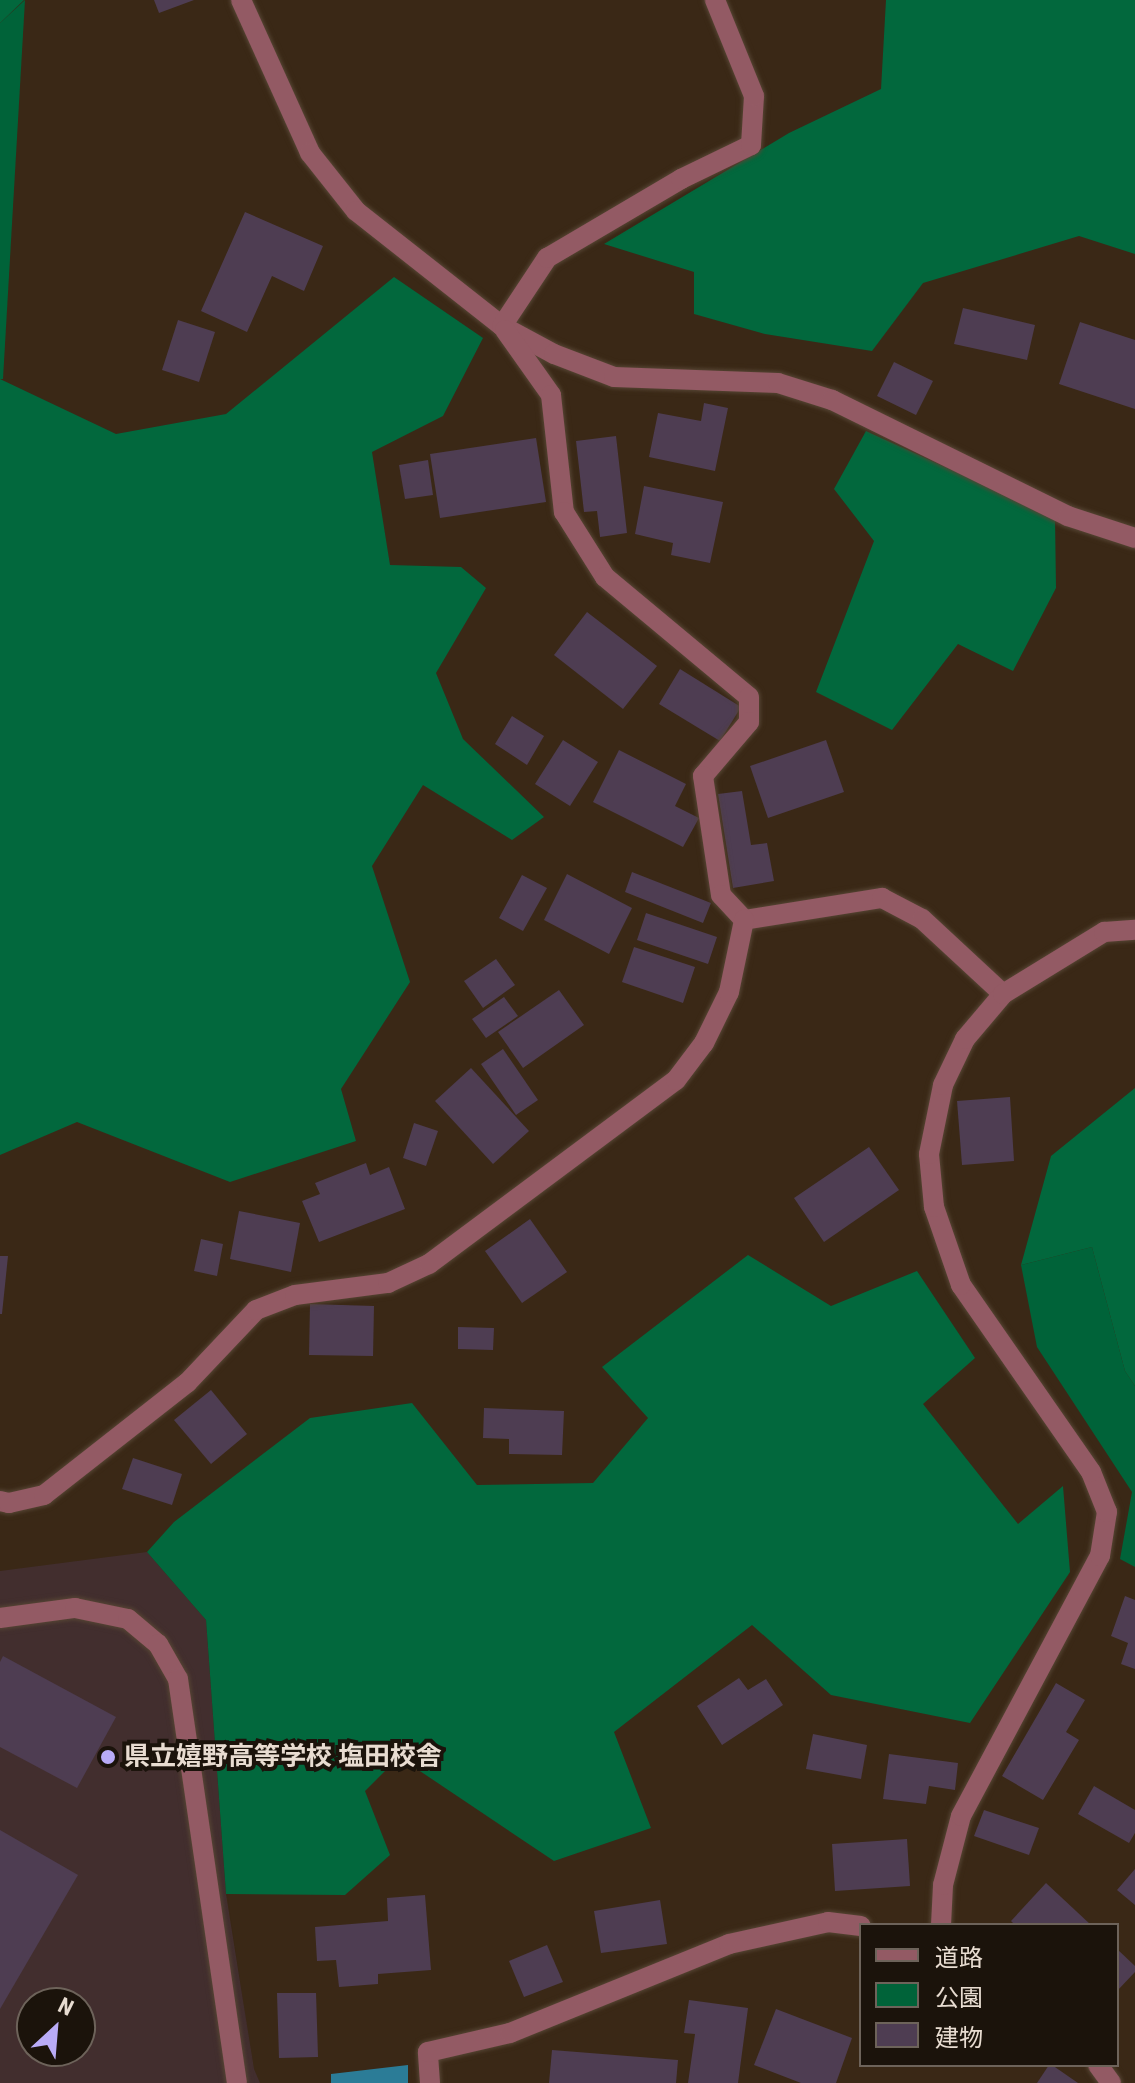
<!DOCTYPE html>
<html>
<head>
<meta charset="utf-8">
<style>
  body { margin:0 }
  #map { position:relative; width:1135px; height:2083px; overflow:hidden; background:#3a2816; font-family:"Roboto Condensed","Noto Sans JP",sans-serif }
  div>[style] { position:absolute }
  .education>* { inset:0; background:#422e2e }
  .green>* { inset:0; background:#006339 }
  .forest>* { inset:0; background:#02683d }
  .water>* { inset:0; background:#2b7c97 }
  .building>* { inset:0; background:#4e3d52 }
  .roads { filter:drop-shadow(0 0 2px #564534) drop-shadow(0 0 2px #564534) }
  .minor>* { height:20px; margin:-10px; padding:0 10px; transform-origin:10px; border-radius:10px; background:#935a64 }
  .dots>* { width:22px; height:22px; translate:-50% -50%; box-sizing:border-box; border:4px solid #1b130b; border-radius:50% }
  span { translate:-50% -50%; white-space:nowrap; text-align:center; line-height:1.15; -webkit-text-stroke:8px #1b130b; paint-order:stroke }
  .poi-label { font-size:26px; color:#e8dcd1; font-weight:700 }
  .left { translate:0 -50%; text-align:left }
  .legend { position:absolute; left:859px; top:1923px; width:260px; height:144px; box-sizing:border-box; background:#1b130b; border:2px solid #6d635a; margin:0; padding:10px 14px; list-style:none; font-size:24px; color:#e8dcd1 }
  .legend li { display:flex; align-items:center; gap:16px; height:40px }
  .legend b { width:40px; border:2px solid #6d635a }
  .north { position:absolute; left:16px; top:1987px; width:80px; height:80px; box-sizing:border-box; background:#1b130b; border:2px solid #6d635a; border-radius:50%; rotate:26deg; font-size:22px; font-weight:700; line-height:32px; text-align:center; color:#e8dcd1 }
  .north::after { content:''; display:block; margin:auto; width:28px; height:36px; background:#b9abf7; clip-path:polygon(50% 0,100% 100%,50% 72%,0 100%) }
</style>
</head>
<body>
<div id="map">
  <div class="education">
    <i style="clip-path:polygon(evenodd,147px 1552px,206px 1620px,226px 1894px,254px 2069px,260px 2083px,0 2083px,0 1571px,147px 1552px,32px 2003px,80px 2003px,80px 2051px,32px 2051px,32px 2003px)"></i>
  </div>
  <div class="green">
    <i style="clip-path:polygon(25px 0,3px 379px,0 379px,0 23px)"></i>
    <i style="clip-path:polygon(1092px 1247px,1125px 1371px,1135px 1386px,1135px 1567px,1120px 1559px,1132px 1492px,1037px 1347px,1021px 1265px)"></i>
  </div>
  <div class="forest">
    <i style="clip-path:polygon(0 0,24px 0,0 23px)"></i>
    <i style="clip-path:polygon(886px 0,1135px 0,1135px 254px,1079px 236px,923px 283px,872px 351px,765px 334px,694px 314px,694px 272px,604px 244px,789px 133px,881px 89px)"></i>
    <i style="clip-path:polygon(394px 277px,483px 338px,443px 416px,372px 452px,390px 565px,461px 567px,486px 588px,436px 673px,463px 739px,544px 817px,512px 840px,423px 785px,372px 866px,410px 982px,341px 1089px,356px 1141px,230px 1182px,77px 1122px,0 1155px,0 379px,116px 434px,226px 414px)"></i>
    <i style="clip-path:polygon(866px 431px,1055px 517px,1056px 588px,1013px 671px,958px 644px,892px 730px,816px 692px,874px 541px,834px 489px)"></i>
    <i style="clip-path:polygon(1135px 1088px,1135px 1386px,1125px 1371px,1092px 1247px,1021px 1265px,1051px 1156px)"></i>
    <i style="clip-path:polygon(748px 1255px,831px 1306px,917px 1271px,975px 1358px,923px 1404px,1018px 1524px,1063px 1486px,1070px 1572px,970px 1723px,831px 1695px,752px 1625px,614px 1732px,651px 1828px,554px 1861px,399px 1757px,365px 1791px,390px 1855px,345px 1895px,226px 1894px,206px 1620px,147px 1552px,174px 1522px,310px 1418px,412px 1403px,477px 1485px,593px 1483px,648px 1418px,602px 1367px)"></i>
  </div>
  <div class="water">
    <i style="clip-path:polygon(408px 2065px,408px 2083px,331px 2083px,331px 2074px)"></i>
  </div>
  <div class="building">
    <i style="clip-path:polygon(154px 0,194px 0,159px 13px)"></i>
    <i style="clip-path:polygon(245px 212px,323px 246px,304px 291px,272px 276px,247px 332px,201px 311px)"></i>
    <i style="clip-path:polygon(963px 308px,1035px 325px,1027px 360px,954px 344px)"></i>
    <i style="clip-path:polygon(178px 320px,215px 332px,199px 382px,162px 370px)"></i>
    <i style="clip-path:polygon(1080px 322px,1135px 340px,1135px 409px,1059px 384px)"></i>
    <i style="clip-path:polygon(894px 362px,933px 381px,916px 415px,877px 396px)"></i>
    <i style="clip-path:polygon(704px 403px,728px 408px,715px 471px,649px 457px,658px 413px,701px 421px)"></i>
    <i style="clip-path:polygon(616px 436px,627px 533px,600px 537px,597px 511px,584px 512px,576px 441px)"></i>
    <i style="clip-path:polygon(536px 438px,546px 502px,440px 518px,430px 454px)"></i>
    <i style="clip-path:polygon(428px 460px,433px 495px,405px 499px,399px 465px)"></i>
    <i style="clip-path:polygon(644px 486px,723px 502px,710px 563px,671px 555px,673px 543px,635px 534px)"></i>
    <i style="clip-path:polygon(587px 612px,657px 666px,623px 709px,554px 655px)"></i>
    <i style="clip-path:polygon(680px 669px,741px 707px,720px 741px,659px 704px)"></i>
    <i style="clip-path:polygon(512px 716px,544px 736px,527px 765px,495px 744px)"></i>
    <i style="clip-path:polygon(563px 740px,598px 762px,570px 806px,535px 784px)"></i>
    <i style="clip-path:polygon(826px 740px,844px 792px,768px 818px,750px 766px)"></i>
    <i style="clip-path:polygon(619px 750px,686px 784px,675px 806px,699px 818px,683px 847px,593px 802px)"></i>
    <i style="clip-path:polygon(742px 791px,751px 845px,767px 843px,774px 881px,733px 888px,718px 794px)"></i>
    <i style="clip-path:polygon(632px 872px,711px 903px,703px 923px,625px 892px)"></i>
    <i style="clip-path:polygon(567px 874px,632px 908px,609px 954px,544px 920px)"></i>
    <i style="clip-path:polygon(522px 875px,547px 888px,523px 931px,499px 918px)"></i>
    <i style="clip-path:polygon(646px 913px,717px 937px,708px 964px,637px 940px)"></i>
    <i style="clip-path:polygon(634px 947px,695px 967px,683px 1003px,622px 982px)"></i>
    <i style="clip-path:polygon(496px 959px,515px 985px,483px 1008px,464px 981px)"></i>
    <i style="clip-path:polygon(559px 990px,584px 1025px,523px 1068px,498px 1032px)"></i>
    <i style="clip-path:polygon(504px 997px,518px 1016px,486px 1038px,472px 1019px)"></i>
    <i style="clip-path:polygon(503px 1049px,538px 1100px,516px 1115px,481px 1064px)"></i>
    <i style="clip-path:polygon(471px 1068px,529px 1131px,493px 1164px,435px 1101px)"></i>
    <i style="clip-path:polygon(1010px 1097px,1014px 1161px,962px 1165px,957px 1101px)"></i>
    <i style="clip-path:polygon(414px 1123px,438px 1131px,426px 1166px,403px 1158px)"></i>
    <i style="clip-path:polygon(869px 1147px,899px 1190px,824px 1242px,794px 1198px)"></i>
    <i style="clip-path:polygon(366px 1163px,370px 1175px,389px 1167px,405px 1209px,319px 1242px,302px 1201px,320px 1194px,315px 1183px)"></i>
    <i style="clip-path:polygon(239px 1211px,300px 1223px,291px 1272px,230px 1259px)"></i>
    <i style="clip-path:polygon(530px 1219px,567px 1272px,522px 1303px,485px 1251px)"></i>
    <i style="clip-path:polygon(201px 1239px,223px 1244px,217px 1276px,194px 1271px)"></i>
    <i style="clip-path:polygon(0 1256px,8px 1256px,2px 1314px,0 1314px)"></i>
    <i style="clip-path:polygon(310px 1304px,374px 1306px,373px 1356px,309px 1355px)"></i>
    <i style="clip-path:polygon(458px 1327px,494px 1328px,493px 1350px,458px 1349px)"></i>
    <i style="clip-path:polygon(211px 1390px,247px 1434px,211px 1464px,174px 1420px)"></i>
    <i style="clip-path:polygon(484px 1408px,564px 1411px,562px 1455px,509px 1454px,509px 1439px,483px 1438px)"></i>
    <i style="clip-path:polygon(133px 1458px,182px 1474px,172px 1505px,122px 1489px)"></i>
    <i style="clip-path:polygon(1125px 1596px,1135px 1600px,1135px 1669px,1121px 1664px,1128px 1643px,1111px 1636px)"></i>
    <i style="clip-path:polygon(3px 1656px,116px 1717px,77px 1788px,0 1747px,0 1662px)"></i>
    <i style="clip-path:polygon(739px 1678px,748px 1690px,766px 1679px,783px 1705px,722px 1745px,697px 1706px)"></i>
    <i style="clip-path:polygon(1056px 1683px,1085px 1700px,1066px 1732px,1079px 1740px,1043px 1800px,1002px 1776px)"></i>
    <i style="clip-path:polygon(813px 1734px,867px 1745px,861px 1779px,806px 1769px)"></i>
    <i style="clip-path:polygon(889px 1754px,958px 1763px,955px 1790px,929px 1786px,926px 1804px,883px 1799px)"></i>
    <i style="clip-path:polygon(1094px 1786px,1135px 1810px,1135px 1833px,1129px 1843px,1078px 1814px)"></i>
    <i style="clip-path:polygon(984px 1810px,1039px 1828px,1029px 1855px,974px 1836px)"></i>
    <i style="clip-path:polygon(0 1830px,78px 1875px,0 2009px)"></i>
    <i style="clip-path:polygon(907px 1839px,910px 1886px,835px 1891px,832px 1844px)"></i>
    <i style="clip-path:polygon(1135px 1869px,1135px 1905px,1117px 1890px)"></i>
    <i style="clip-path:polygon(1046px 1883px,1091px 1925px,1015px 1925px,1011px 1921px)"></i>
    <i style="clip-path:polygon(425px 1895px,431px 1970px,378px 1974px,378px 1984px,339px 1987px,336px 1960px,317px 1961px,315px 1927px,388px 1921px,387px 1898px)"></i>
    <i style="clip-path:polygon(660px 1900px,667px 1944px,601px 1953px,594px 1911px)"></i>
    <i style="clip-path:polygon(547px 1945px,563px 1982px,524px 1997px,509px 1961px)"></i>
    <i style="clip-path:polygon(1117px 1949px,1135px 1966px,1135px 1972px,1117px 1991px)"></i>
    <i style="clip-path:polygon(277px 1993px,316px 1993px,318px 2057px,279px 2058px)"></i>
    <i style="clip-path:polygon(689px 2000px,748px 2008px,738px 2083px,688px 2083px,695px 2034px,684px 2033px)"></i>
    <i style="clip-path:polygon(776px 2009px,852px 2038px,836px 2083px,801px 2083px,754px 2065px)"></i>
    <i style="clip-path:polygon(552px 2050px,678px 2060px,676px 2083px,549px 2083px)"></i>
    <i style="clip-path:polygon(1049px 2065px,1052px 2065px,1078px 2083px,1037px 2083px)"></i>
  </div>
  <div class="roads">
    <div class="minor">
      <i style="left:241px;top:0;width:168px;rotate:65.7deg"></i>
      <i style="left:310px;top:153px;width:74px;rotate:51.6deg"></i>
      <i style="left:356px;top:211px;width:186px;rotate:38.2deg"></i>
      <i style="left:502px;top:326px;width:59px;rotate:28.3deg"></i>
      <i style="left:554px;top:354px;width:64px;rotate:21deg"></i>
      <i style="left:614px;top:377px;width:164px;rotate:2.1deg"></i>
      <i style="left:778px;top:383px;width:57px;rotate:17.5deg"></i>
      <i style="left:832px;top:400px;width:263px;rotate:26.2deg"></i>
      <i style="left:1068px;top:516px;width:71px;rotate:18.2deg"></i>
      <i style="left:502px;top:326px;width:82px;rotate:-56.5deg"></i>
      <i style="left:547px;top:258px;width:156px;rotate:-30.5deg"></i>
      <i style="left:681px;top:179px;width:78px;rotate:-25.9deg"></i>
      <i style="left:751px;top:145px;width:49px;rotate:-86.5deg"></i>
      <i style="left:754px;top:96px;width:104px;rotate:-112.1deg"></i>
      <i style="left:505px;top:330px;width:80px;rotate:54.7deg"></i>
      <i style="left:551px;top:395px;width:118px;rotate:83.7deg"></i>
      <i style="left:564px;top:512px;width:77px;rotate:57.8deg"></i>
      <i style="left:605px;top:577px;width:187px;rotate:39.8deg"></i>
      <i style="left:749px;top:697px;width:25px;rotate:90deg"></i>
      <i style="left:749px;top:722px;width:71px;rotate:130.4deg"></i>
      <i style="left:703px;top:776px;width:120px;rotate:81.4deg"></i>
      <i style="left:721px;top:895px;width:34px;rotate:47deg"></i>
      <i style="left:744px;top:920px;width:140px;rotate:-9.1deg"></i>
      <i style="left:882px;top:898px;width:45px;rotate:27.7deg"></i>
      <i style="left:922px;top:919px;width:110px;rotate:42.8deg"></i>
      <i style="left:0;top:1501px;width:9px;rotate:13deg"></i>
      <i style="left:9px;top:1503px;width:36px;rotate:-13deg"></i>
      <i style="left:44px;top:1495px;width:182px;rotate:-38.1deg"></i>
      <i style="left:187px;top:1383px;width:100px;rotate:-46.6deg"></i>
      <i style="left:256px;top:1310px;width:42px;rotate:-21deg"></i>
      <i style="left:295px;top:1295px;width:94px;rotate:-7.4deg"></i>
      <i style="left:388px;top:1283px;width:45px;rotate:-24.9deg"></i>
      <i style="left:429px;top:1264px;width:308px;rotate:-36.7deg"></i>
      <i style="left:676px;top:1080px;width:46px;rotate:-52.9deg"></i>
      <i style="left:704px;top:1043px;width:57px;rotate:-63.9deg"></i>
      <i style="left:729px;top:992px;width:74px;rotate:-78.2deg"></i>
      <i style="left:0;top:1618px;width:76px;rotate:-7.6deg"></i>
      <i style="left:75px;top:1608px;width:54px;rotate:11.7deg"></i>
      <i style="left:128px;top:1619px;width:39px;rotate:40deg"></i>
      <i style="left:158px;top:1644px;width:40px;rotate:60.3deg"></i>
      <i style="left:178px;top:1679px;width:408px;rotate:81.7deg"></i>
      <i style="left:941px;top:1925px;width:40px;rotate:-87.1deg"></i>
      <i style="left:943px;top:1885px;width:71px;rotate:-75.4deg"></i>
      <i style="left:961px;top:1816px;width:295px;rotate:-61.9deg"></i>
      <i style="left:1100px;top:1556px;width:45px;rotate:-81deg"></i>
      <i style="left:1107px;top:1512px;width:43px;rotate:-111.8deg"></i>
      <i style="left:1091px;top:1472px;width:228px;rotate:-124.8deg"></i>
      <i style="left:961px;top:1285px;width:83px;rotate:-109.1deg"></i>
      <i style="left:934px;top:1207px;width:53px;rotate:-95.4deg"></i>
      <i style="left:929px;top:1154px;width:70px;rotate:-78.5deg"></i>
      <i style="left:943px;top:1085px;width:51px;rotate:-64.4deg"></i>
      <i style="left:965px;top:1039px;width:59px;rotate:-49.8deg"></i>
      <i style="left:1003px;top:994px;width:119px;rotate:-31.5deg"></i>
      <i style="left:1104px;top:932px;width:31px;rotate:-4deg"></i>
      <i style="left:1098px;top:2065px;width:22px;rotate:54deg"></i>
      <i style="left:430px;top:2083px;width:31px;rotate:-94deg"></i>
      <i style="left:428px;top:2052px;width:84px;rotate:-13deg"></i>
      <i style="left:510px;top:2033px;width:236px;rotate:-22.1deg"></i>
      <i style="left:729px;top:1944px;width:101px;rotate:-12.5deg"></i>
      <i style="left:828px;top:1922px;width:33px;rotate:7deg"></i>
    </div>
  </div>
  <div class="dots">
    <i style="left:108px;top:1757px;background:#b9abf7"></i>
  </div>
  <div class="poi-label">
    <span class="left" style="left:124px;top:1757px">県立嬉野高等学校 塩田校舎</span>
  </div>
  <ul class="legend">
  <li><b style="height:10px;background:#935a64"></b>道路</li>
  <li><b style="height:22px;background:#006339"></b>公園</li>
  <li><b style="height:22px;background:#4e3d52"></b>建物</li>
  </ul>
  <div class="north">N</div>
</div>
</body>
</html>
